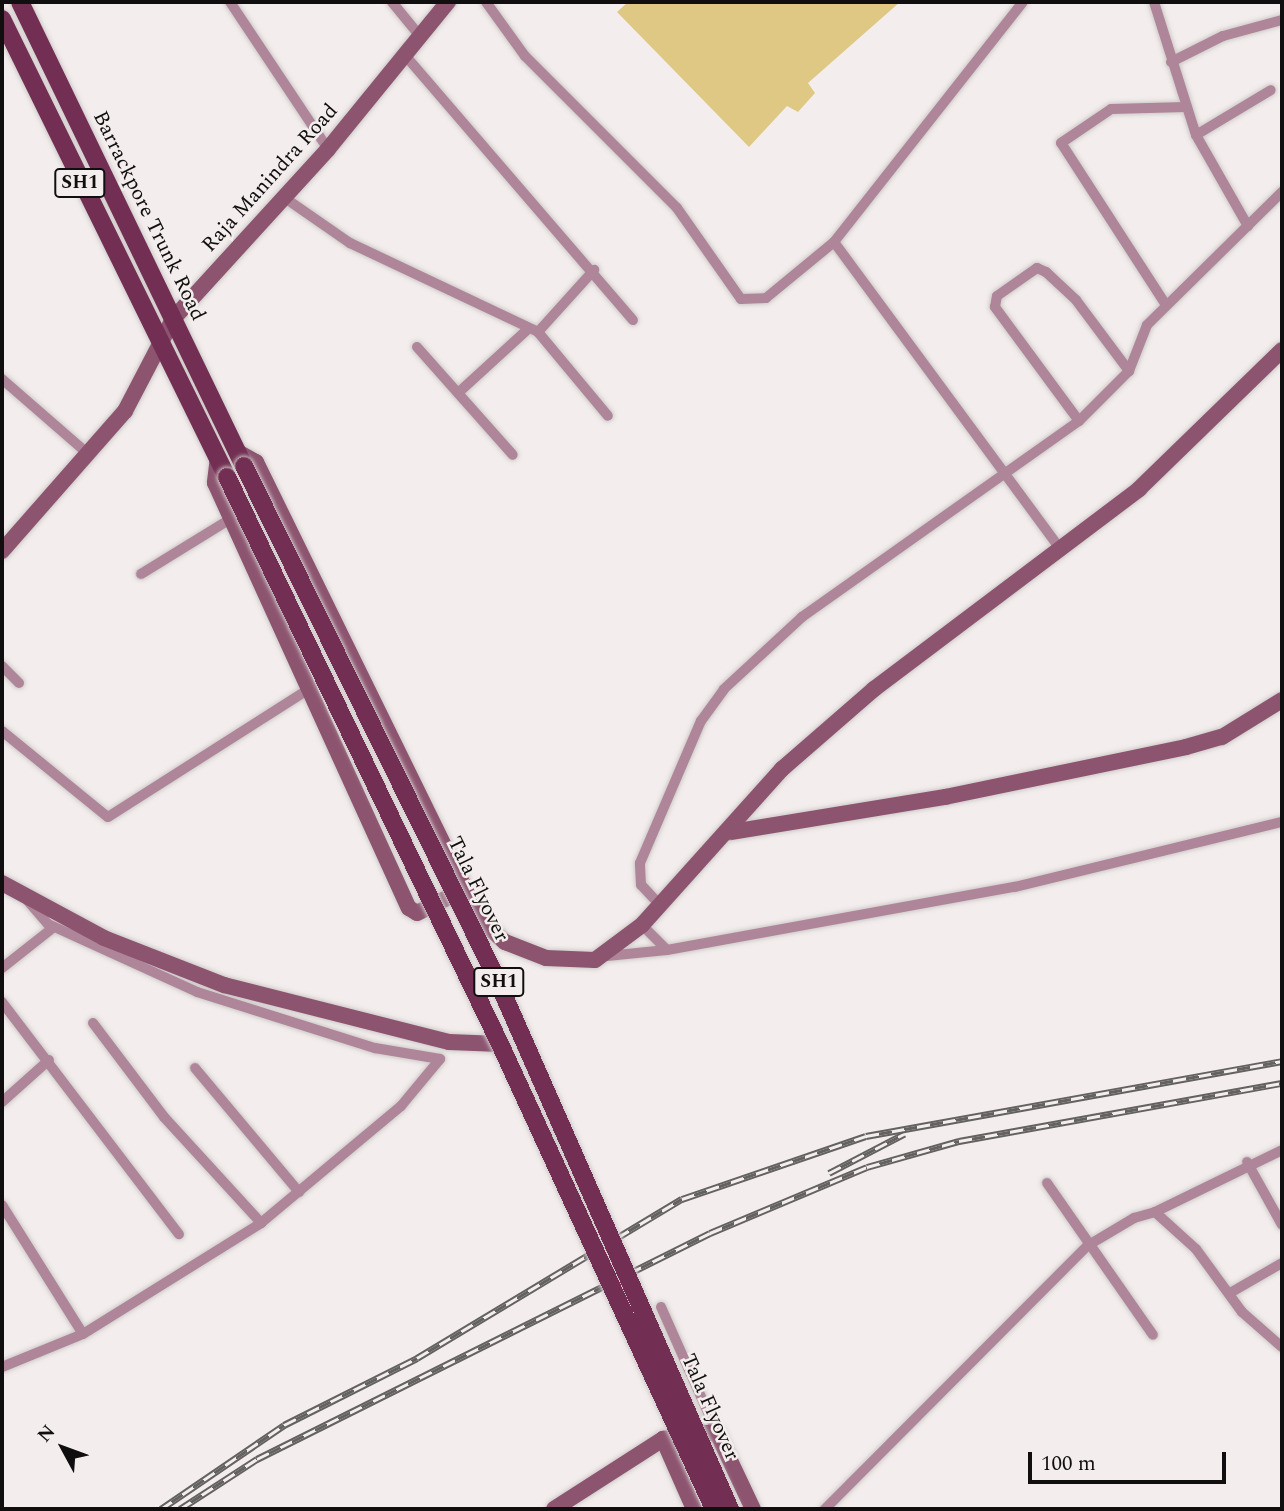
<!DOCTYPE html>
<html>
<head>
<meta charset="utf-8">
<style>
  body { margin:0 }
  #map { position:relative; width:1284px; height:1511px; overflow:hidden; background:#f3eeed; font-family:Spectral,serif }
  div>[style] { position:absolute }
  .green>* { inset:0; background:#dfc884 }
  .roads { filter:drop-shadow(0 0 2px #cfcac9) drop-shadow(0 0 2px #cfcac9) }
  .street>* { height:10px; margin:-5px; padding:0 5px; transform-origin:5px; border-radius:5px; background:#af8699 }
  .secondary>* { height:16px; margin:-8px; padding:0 8px; transform-origin:8px; border-radius:8px; background:#8d5470 }
  .primary>* { height:18px; margin:-9px; padding:0 9px; transform-origin:9px; border-radius:9px; background:#732f53 }
  .rail>* { height:7px; margin-top:-3.5px; transform-origin:0; background:repeating-linear-gradient(90deg,#f3eeed 0 13px,#646161 0 26px); box-sizing:border-box; border-block:2px solid #646161 }
  .bridges { filter:drop-shadow(0 0 2px #cfcac9) drop-shadow(0 0 2px #cfcac9) }
  .primary-bridge>* { height:18px; margin:-9px; padding:0 9px; transform-origin:9px; border-radius:9px; background:#732f53 }
  span { translate:-50% -50%; white-space:nowrap; text-align:center; line-height:1.15; -webkit-text-stroke:5px #f3eeed; paint-order:stroke }
  .shield-label span { padding:2px 5px; background:#f3eeed; border:2px solid; border-radius:5px; -webkit-text-stroke-width:0 }
  .shield-label { font-size:19px; color:#100e0e; font-weight:700 }
  .street-label { font-size:21px; color:#100e0e }
  .frame { position:absolute; inset:0; border:4px solid #100e0e; pointer-events:none }
  .north { position:absolute; left:28px; top:1413px; width:70px; height:70px; -webkit-text-stroke:5px #f3eeed; paint-order:stroke; rotate:311deg; font-size:19px; font-weight:700; line-height:28px; text-align:center; color:#100e0e }
  .north::after { content:''; display:block; margin:auto; width:24px; height:32px; background:#100e0e; clip-path:polygon(50% 0,100% 100%,50% 72%,0 100%) }
  .scale { position:absolute; left:1028px; top:1452px; width:198px; height:32px; box-sizing:border-box; border:4px solid #100e0e; border-top:0; padding-left:9px; font-size:21px; line-height:24px; white-space:nowrap; color:#100e0e; -webkit-text-stroke:5px #f3eeed; paint-order:stroke }
</style>
</head>
<body>
<div id="map">
  <div class="green">
    <i style="clip-path:polygon(628px 2px,900px 2px,808px 83px,815px 93px,798px 112px,787px 106px,749px 147px,617px 12px)"></i>
  </div>
  <div class="roads">
    <div class="street">
      <i style="left:230px;top:2px;width:177px;rotate:56.3deg"></i>
      <i style="left:392px;top:2px;width:43px;rotate:50.7deg"></i>
      <i style="left:486px;top:2px;width:67px;rotate:54.2deg"></i>
      <i style="left:525px;top:56px;width:215px;rotate:45deg"></i>
      <i style="left:677px;top:208px;width:111px;rotate:54.9deg"></i>
      <i style="left:741px;top:299px;width:25px;rotate:-2deg"></i>
      <i style="left:766px;top:298px;width:88px;rotate:-39.5deg"></i>
      <i style="left:834px;top:242px;width:305px;rotate:-51.8deg"></i>
      <i style="left:1154px;top:2px;width:139px;rotate:72.5deg"></i>
      <i style="left:1196px;top:135px;width:105px;rotate:60.3deg"></i>
      <i style="left:404px;top:54px;width:351px;rotate:49.3deg"></i>
      <i style="left:1171px;top:62px;width:58px;rotate:-26.6deg"></i>
      <i style="left:1223px;top:36px;width:61px;rotate:-15.2deg"></i>
      <i style="left:1196px;top:135px;width:87px;rotate:-31deg"></i>
      <i style="left:282px;top:196px;width:83px;rotate:34.7deg"></i>
      <i style="left:350px;top:243px;width:208px;rotate:25.3deg"></i>
      <i style="left:538px;top:332px;width:109px;rotate:50.2deg"></i>
      <i style="left:834px;top:242px;width:381px;rotate:53.6deg"></i>
      <i style="left:1166px;top:305px;width:193px;rotate:-122.9deg"></i>
      <i style="left:1061px;top:143px;width:60px;rotate:-34.2deg"></i>
      <i style="left:1111px;top:109px;width:75px;rotate:-1.5deg"></i>
      <i style="left:538px;top:332px;width:84px;rotate:-47.9deg"></i>
      <i style="left:417px;top:347px;width:144px;rotate:48.4deg"></i>
      <i style="left:2px;top:379px;width:113px;rotate:41deg"></i>
      <i style="left:458px;top:393px;width:93px;rotate:-42.4deg"></i>
      <i style="left:1079px;top:421px;width:142px;rotate:-126.4deg"></i>
      <i style="left:995px;top:307px;width:11px;rotate:-80deg"></i>
      <i style="left:997px;top:296px;width:49px;rotate:-35deg"></i>
      <i style="left:1037px;top:268px;width:10px;rotate:24deg"></i>
      <i style="left:1046px;top:272px;width:41px;rotate:43deg"></i>
      <i style="left:1076px;top:300px;width:89px;rotate:53.3deg"></i>
      <i style="left:141px;top:574px;width:107px;rotate:-31.6deg"></i>
      <i style="left:2px;top:666px;width:24px;rotate:45deg"></i>
      <i style="left:2px;top:731px;width:136px;rotate:39.1deg"></i>
      <i style="left:108px;top:817px;width:242px;rotate:-32.5deg"></i>
      <i style="left:27px;top:900px;width:32px;rotate:49deg"></i>
      <i style="left:48px;top:924px;width:164px;rotate:24.5deg"></i>
      <i style="left:197px;top:992px;width:187px;rotate:17.5deg"></i>
      <i style="left:375px;top:1048px;width:66px;rotate:9.6deg"></i>
      <i style="left:659px;top:904px;width:26px;rotate:-133deg"></i>
      <i style="left:641px;top:885px;width:22px;rotate:-93deg"></i>
      <i style="left:640px;top:863px;width:155px;rotate:-66.8deg"></i>
      <i style="left:701px;top:721px;width:39px;rotate:-54deg"></i>
      <i style="left:724px;top:689px;width:106px;rotate:-42.7deg"></i>
      <i style="left:802px;top:617px;width:339px;rotate:-35.3deg"></i>
      <i style="left:1079px;top:421px;width:71px;rotate:-45deg"></i>
      <i style="left:1129px;top:371px;width:49px;rotate:-68.6deg"></i>
      <i style="left:1147px;top:325px;width:190px;rotate:-44.6deg"></i>
      <i style="left:642px;top:925px;width:35px;rotate:45deg"></i>
      <i style="left:667px;top:950px;width:354px;rotate:-10.3deg"></i>
      <i style="left:1015px;top:887px;width:275px;rotate:-13.7deg"></i>
      <i style="left:607px;top:956px;width:60px;rotate:-5.7deg"></i>
      <i style="left:2px;top:968px;width:66px;rotate:-38.3deg"></i>
      <i style="left:2px;top:1002px;width:292px;rotate:52.7deg"></i>
      <i style="left:93px;top:1023px;width:118px;rotate:52.9deg"></i>
      <i style="left:164px;top:1117px;width:144px;rotate:47.5deg"></i>
      <i style="left:195px;top:1068px;width:162px;rotate:50deg"></i>
      <i style="left:2px;top:1102px;width:63px;rotate:-41.8deg"></i>
      <i style="left:1247px;top:1162px;width:72px;rotate:60.9deg"></i>
      <i style="left:1047px;top:1183px;width:185px;rotate:55.1deg"></i>
      <i style="left:2px;top:1205px;width:152px;rotate:57.9deg"></i>
      <i style="left:1155px;top:1212px;width:141px;rotate:-26deg"></i>
      <i style="left:1230px;top:1293px;width:60px;rotate:-30deg"></i>
      <i style="left:661px;top:1307px;width:138px;rotate:66deg"></i>
      <i style="left:2px;top:1367px;width:87px;rotate:-22.2deg"></i>
      <i style="left:83px;top:1334px;width:210px;rotate:-31.9deg"></i>
      <i style="left:261px;top:1223px;width:182px;rotate:-39.9deg"></i>
      <i style="left:401px;top:1106px;width:61px;rotate:-50.3deg"></i>
      <i style="left:825px;top:1509px;width:371px;rotate:-45.1deg"></i>
      <i style="left:1087px;top:1246px;width:55px;rotate:-30.8deg"></i>
      <i style="left:1134px;top:1218px;width:22px;rotate:-16deg"></i>
      <i style="left:1155px;top:1212px;width:55px;rotate:42.1deg"></i>
      <i style="left:1196px;top:1249px;width:78px;rotate:53.9deg"></i>
      <i style="left:1242px;top:1312px;width:53px;rotate:41.2deg"></i>
    </div>
    <div class="secondary">
      <i style="left:236px;top:451px;width:23px;rotate:29deg"></i>
      <i style="left:256px;top:462px;width:509px;rotate:63.89deg"></i>
      <i style="left:480px;top:919px;width:34px;rotate:43deg"></i>
      <i style="left:505px;top:942px;width:44px;rotate:21.3deg"></i>
      <i style="left:546px;top:958px;width:49px;rotate:2.3deg"></i>
      <i style="left:595px;top:960px;width:59px;rotate:-36.7deg"></i>
      <i style="left:642px;top:925px;width:210px;rotate:-48.1deg"></i>
      <i style="left:782px;top:769px;width:122px;rotate:-41deg"></i>
      <i style="left:874px;top:689px;width:332px;rotate:-37deg"></i>
      <i style="left:1139px;top:489px;width:199px;rotate:-44.2deg"></i>
      <i style="left:218px;top:457px;width:26px;rotate:97deg"></i>
      <i style="left:215px;top:483px;width:467px;rotate:65.5deg"></i>
      <i style="left:409px;top:908px;width:9px;rotate:32deg"></i>
      <i style="left:417px;top:913px;width:54px;rotate:-26.6deg"></i>
      <i style="left:2px;top:551px;width:186px;rotate:-48.7deg"></i>
      <i style="left:125px;top:411px;width:104px;rotate:-62.4deg"></i>
      <i style="left:173px;top:319px;width:230px;rotate:-47.6deg"></i>
      <i style="left:328px;top:149px;width:190px;rotate:-50.8deg"></i>
      <i style="left:731px;top:832px;width:217px;rotate:-9.3deg"></i>
      <i style="left:945px;top:797px;width:246px;rotate:-11.7deg"></i>
      <i style="left:1186px;top:747px;width:37px;rotate:-16deg"></i>
      <i style="left:1222px;top:737px;width:70px;rotate:-31.7deg"></i>
      <i style="left:2px;top:883px;width:116px;rotate:28.3deg"></i>
      <i style="left:104px;top:938px;width:129px;rotate:21.4deg"></i>
      <i style="left:224px;top:985px;width:232px;rotate:14.2deg"></i>
      <i style="left:449px;top:1042px;width:51px;rotate:2.2deg"></i>
      <i style="left:663px;top:1439px;width:77px;rotate:66.1deg"></i>
      <i style="left:554px;top:1509px;width:130px;rotate:-32.7deg"></i>
      <i style="left:663px;top:1439px;width:41px;rotate:-8.3deg"></i>
      <i style="left:704px;top:1433px;width:13px"></i>
      <i style="left:717px;top:1433px;width:84px;rotate:64.7deg"></i>
    </div>
    <div class="primary">
      <i style="left:20px;top:2px;width:515px;rotate:64.23deg"></i>
      <i style="left:2px;top:19px;width:510px;rotate:63.84deg"></i>
    </div>
  </div>
  <div class="rail">
    <i style="left:829px;top:1173px;width:85px;rotate:-27.5deg"></i>
    <i style="left:161px;top:1509px;width:149px;rotate:-34.3deg"></i>
    <i style="left:284px;top:1425px;width:149px;rotate:-26.7deg"></i>
    <i style="left:417px;top:1358px;width:309px;rotate:-31deg"></i>
    <i style="left:682px;top:1199px;width:194px;rotate:-18.9deg"></i>
    <i style="left:866px;top:1136px;width:423px;rotate:-10.2deg"></i>
    <i style="left:180px;top:1509px;width:92px;rotate:-33deg"></i>
    <i style="left:257px;top:1459px;width:506px;rotate:-26.51deg"></i>
    <i style="left:710px;top:1233px;width:170px;rotate:-22.8deg"></i>
    <i style="left:867px;top:1167px;width:96px;rotate:-15.8deg"></i>
    <i style="left:959px;top:1141px;width:328px;rotate:-10.2deg"></i>
  </div>
  <div class="bridges">
    <div class="primary-bridge">
      <i style="left:244px;top:466px;width:565px;rotate:63.75deg"></i>
      <i style="left:494px;top:973px;width:586px;rotate:66.24deg"></i>
      <i style="left:227px;top:477px;width:629px;rotate:64.29deg"></i>
      <i style="left:500px;top:1044px;width:512px;rotate:65.29deg"></i>
    </div>
  </div>
  <div class="shield-label">
    <span style="left:80px;top:183px">SH1</span>
    <span style="left:499px;top:982px">SH1</span>
  </div>
  <div class="street-label">
    <span style="left:270px;top:178px;rotate:-48deg">Raja Manindra Road</span>
    <span style="left:149px;top:216px;rotate:64deg">Barrackpore Trunk Road</span>
    <span style="left:478px;top:889px;rotate:64deg">Tala Flyover</span>
    <span style="left:710px;top:1407px;rotate:66deg">Tala Flyover</span>
  </div>
  <div class="frame"></div>
  <div class="north">N</div>
  <div class="scale">100 m</div>
</div>
</body>
</html>
